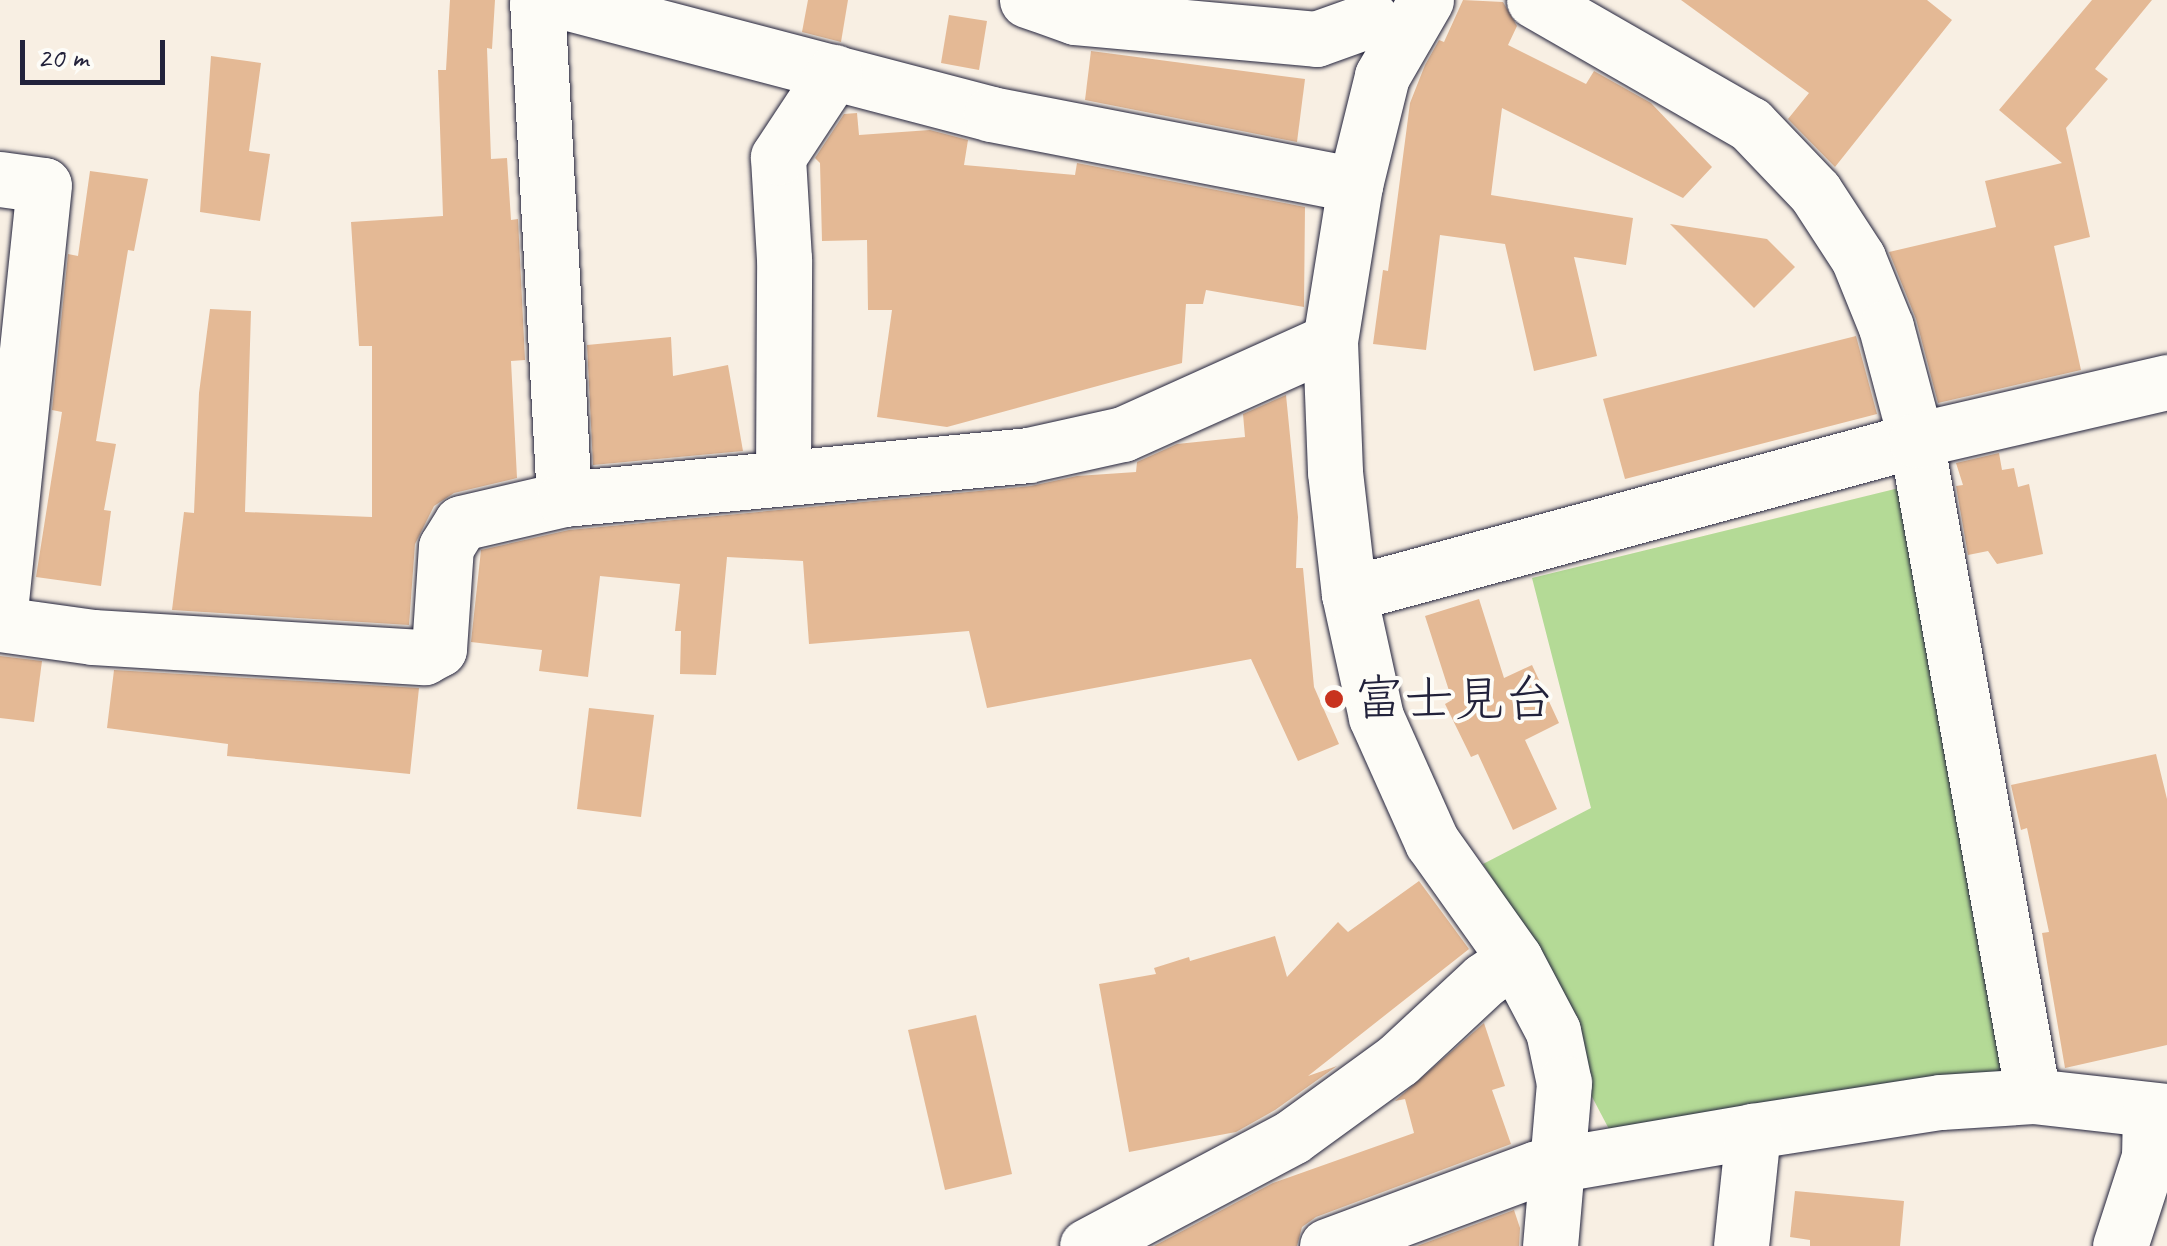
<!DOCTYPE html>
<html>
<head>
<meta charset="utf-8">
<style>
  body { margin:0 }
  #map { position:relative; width:2167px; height:1246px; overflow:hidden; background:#f8efe3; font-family:Caveat,"Klee One",sans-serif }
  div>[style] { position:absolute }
  .green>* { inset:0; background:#b4da96 }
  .building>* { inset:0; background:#e4b995 }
  .roads { filter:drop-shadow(0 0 2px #22223b) drop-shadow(0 0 2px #22223b) }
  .minor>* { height:55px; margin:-27.5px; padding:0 27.5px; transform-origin:27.5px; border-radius:27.5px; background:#fdfcf7 }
  .dots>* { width:28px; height:28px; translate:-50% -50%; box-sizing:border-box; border:5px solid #fdfcf7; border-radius:50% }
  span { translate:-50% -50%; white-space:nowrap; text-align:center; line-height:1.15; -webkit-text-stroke:8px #fdfcf7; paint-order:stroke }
  .poi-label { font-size:50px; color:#22223b }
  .left { translate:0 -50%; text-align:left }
  .scale { position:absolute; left:20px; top:40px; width:145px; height:45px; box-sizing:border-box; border:5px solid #22223b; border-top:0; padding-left:12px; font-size:30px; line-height:35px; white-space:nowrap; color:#22223b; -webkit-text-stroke:8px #fdfcf7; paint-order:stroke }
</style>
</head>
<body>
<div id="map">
  <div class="green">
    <i style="clip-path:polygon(1899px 488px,2009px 1069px,1975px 1084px,1610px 1131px,1580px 1074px,1555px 976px,1483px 864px,1591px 808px,1532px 578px)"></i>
  </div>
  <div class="building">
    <i style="clip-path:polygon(450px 0,495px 0,492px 49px,487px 48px,491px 159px,507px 158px,511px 220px,518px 219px,525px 360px,511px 361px,517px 478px,454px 493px,434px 506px,415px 544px,409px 625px,172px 610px,184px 512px,194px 513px,199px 393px,210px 309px,251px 311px,245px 512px,372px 517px,372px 346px,359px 346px,351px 222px,443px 216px,438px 70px,446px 70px)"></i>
    <i style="clip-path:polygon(808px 0,848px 0,841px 42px,802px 32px)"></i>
    <i style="clip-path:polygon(1463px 0,1503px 2px,1517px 26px,1508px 45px,1586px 84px,1594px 71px,1651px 103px,1712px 167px,1683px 198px,1502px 108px,1491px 195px,1633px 218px,1626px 265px,1574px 257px,1597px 356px,1534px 371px,1505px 244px,1440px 235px,1426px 350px,1373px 344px,1383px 270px,1388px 271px,1410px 103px,1425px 65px,1439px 40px,1444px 42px)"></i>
    <i style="clip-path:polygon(1681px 0,1927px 0,1952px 20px,1835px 167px,1788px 119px,1809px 93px)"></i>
    <i style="clip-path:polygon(2092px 0,2152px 0,2095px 69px,2108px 79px,2066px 128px,2090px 237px,2054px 246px,2081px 370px,1938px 403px,1916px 319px,1889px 252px,1996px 227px,1985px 181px,2062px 163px,1999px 110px)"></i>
    <i style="clip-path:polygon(949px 15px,987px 21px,979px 70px,941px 63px)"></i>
    <i style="clip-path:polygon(1091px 51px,1305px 79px,1297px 142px,1085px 100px)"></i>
    <i style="clip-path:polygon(211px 56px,261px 63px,249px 151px,270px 154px,260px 221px,200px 212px)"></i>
    <i style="clip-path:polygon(857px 113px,859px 135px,930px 130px,968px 140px,964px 165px,1075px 175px,1077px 163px,1305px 207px,1304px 307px,1206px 290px,1203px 304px,1186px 304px,1182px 363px,947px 427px,877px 417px,892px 310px,868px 310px,867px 240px,822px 241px,820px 163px,815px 158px,844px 114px)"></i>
    <i style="clip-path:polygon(90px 171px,148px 179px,134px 251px,128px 250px,96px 441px,116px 444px,104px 510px,111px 511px,101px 586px,36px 577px,62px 412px,52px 410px,68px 254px,78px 256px)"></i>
    <i style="clip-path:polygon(1670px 224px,1767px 239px,1795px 267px,1754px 308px)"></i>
    <i style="clip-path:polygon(1856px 336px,1877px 414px,1625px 479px,1603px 399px)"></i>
    <i style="clip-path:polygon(671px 337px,673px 376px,728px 365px,743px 451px,593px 465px,587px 345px)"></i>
    <i style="clip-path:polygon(1286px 395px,1298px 517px,1296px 568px,1303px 568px,1314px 687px,1339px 744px,1298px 761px,1251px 659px,987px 708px,969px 631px,809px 644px,803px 561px,727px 557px,716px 675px,680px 674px,681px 631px,675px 631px,680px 584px,600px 576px,588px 677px,539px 671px,542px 650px,471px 642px,481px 550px,569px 530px,1031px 486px,1077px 476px,1136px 472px,1137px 462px,1177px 444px,1245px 437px,1243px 414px)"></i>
    <i style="clip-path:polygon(1999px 453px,2002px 470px,2014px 468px,2018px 487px,2029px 484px,2043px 554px,1997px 564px,1988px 551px,1968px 555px,1956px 486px,1963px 485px,1956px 463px)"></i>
    <i style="clip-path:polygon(1479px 599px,1504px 678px,1532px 665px,1559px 723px,1525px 740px,1557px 809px,1513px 830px,1478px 754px,1471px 757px,1445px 704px,1452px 700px,1425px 616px)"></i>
    <i style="clip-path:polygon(0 656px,42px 661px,34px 722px,0 718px)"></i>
    <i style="clip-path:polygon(114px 670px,419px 688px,410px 774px,227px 756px,228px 744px,107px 728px)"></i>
    <i style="clip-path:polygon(589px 708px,654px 715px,641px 817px,577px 809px)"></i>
    <i style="clip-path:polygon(2156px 754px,2167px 799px,2167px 1045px,2065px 1068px,2042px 933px,2049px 932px,2027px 828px,2021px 830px,2011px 785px)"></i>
    <i style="clip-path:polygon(1419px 881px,1469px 949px,1308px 1076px,1337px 1066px,1275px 1110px,1236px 1132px,1129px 1152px,1099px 984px,1156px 974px,1154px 968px,1189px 957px,1190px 961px,1275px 936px,1287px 977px,1338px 922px,1348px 932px)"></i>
    <i style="clip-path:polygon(976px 1015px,1012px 1174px,945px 1190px,908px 1030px)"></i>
    <i style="clip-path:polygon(1484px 1023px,1505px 1086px,1492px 1090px,1511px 1144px,1316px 1217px,1302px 1227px,1297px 1246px,1154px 1246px,1273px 1183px,1414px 1133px,1405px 1099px,1395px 1101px)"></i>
    <i style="clip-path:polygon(1795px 1191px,1904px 1201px,1900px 1246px,1810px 1246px,1810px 1240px,1790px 1237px)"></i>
    <i style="clip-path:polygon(1514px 1210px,1520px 1228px,1519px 1246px,1417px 1246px)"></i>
  </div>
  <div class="roads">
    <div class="minor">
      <i style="left:537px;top:0;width:500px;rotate:86.9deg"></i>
      <i style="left:557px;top:0;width:449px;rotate:14.7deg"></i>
      <i style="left:991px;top:114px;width:371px;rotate:11deg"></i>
      <i style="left:1027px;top:0;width:51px;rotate:19.5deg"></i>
      <i style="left:1075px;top:17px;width:242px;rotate:5.2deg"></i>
      <i style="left:1316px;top:39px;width:59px;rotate:-19.7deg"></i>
      <i style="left:1426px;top:0;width:88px;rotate:120.1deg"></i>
      <i style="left:1382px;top:76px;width:112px;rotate:103.9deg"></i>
      <i style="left:1355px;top:185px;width:158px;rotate:99.1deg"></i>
      <i style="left:1330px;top:341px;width:131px;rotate:87.8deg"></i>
      <i style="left:1335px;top:472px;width:123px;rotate:83.5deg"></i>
      <i style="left:1349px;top:594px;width:126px;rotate:77.6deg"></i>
      <i style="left:1376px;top:717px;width:137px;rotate:65.9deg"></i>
      <i style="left:1432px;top:842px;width:143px;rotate:54.6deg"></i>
      <i style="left:1515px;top:959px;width:81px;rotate:62.2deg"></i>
      <i style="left:1553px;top:1031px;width:53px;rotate:78.1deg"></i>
      <i style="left:1564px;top:1083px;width:164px;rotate:94.9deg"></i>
      <i style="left:1534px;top:0;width:249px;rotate:29.9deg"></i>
      <i style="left:1750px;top:124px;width:94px;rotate:46.3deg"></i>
      <i style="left:1815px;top:192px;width:79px;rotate:56.9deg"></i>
      <i style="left:1858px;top:258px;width:74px;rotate:67.9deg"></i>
      <i style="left:1886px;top:327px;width:117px;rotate:75.1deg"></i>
      <i style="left:1916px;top:440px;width:666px;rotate:79.89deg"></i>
      <i style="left:0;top:179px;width:44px;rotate:7.8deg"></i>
      <i style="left:44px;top:185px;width:430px;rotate:95.9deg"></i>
      <i style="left:783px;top:478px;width:219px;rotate:-89.7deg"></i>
      <i style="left:784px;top:259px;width:102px;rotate:-93.4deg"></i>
      <i style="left:778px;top:157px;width:102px;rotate:-56.6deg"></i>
      <i style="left:1349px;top:594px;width:588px;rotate:-15.2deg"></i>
      <i style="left:1916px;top:440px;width:258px;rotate:-13deg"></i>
      <i style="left:0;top:624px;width:94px;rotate:8deg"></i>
      <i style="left:93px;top:637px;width:332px;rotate:3.5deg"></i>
      <i style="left:424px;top:657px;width:17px;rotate:-28deg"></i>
      <i style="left:439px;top:649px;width:102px;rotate:-86.1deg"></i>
      <i style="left:446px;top:547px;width:28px;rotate:-58deg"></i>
      <i style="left:461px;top:523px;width:106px;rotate:-13.1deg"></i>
      <i style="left:564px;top:499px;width:466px;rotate:-5.4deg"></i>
      <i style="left:1028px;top:455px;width:97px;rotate:-12.5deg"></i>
      <i style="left:1123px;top:434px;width:227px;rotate:-24.2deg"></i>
      <i style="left:1087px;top:1246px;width:232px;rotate:-28deg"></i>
      <i style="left:1292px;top:1137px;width:131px;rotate:-36deg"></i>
      <i style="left:1398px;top:1060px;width:117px;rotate:-42.9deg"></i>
      <i style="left:1484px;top:980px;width:37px;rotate:-34deg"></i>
      <i style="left:1327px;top:1246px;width:224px;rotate:-20.4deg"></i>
      <i style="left:1537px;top:1168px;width:219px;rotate:-9.7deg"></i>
      <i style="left:1753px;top:1131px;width:190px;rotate:-8.8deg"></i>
      <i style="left:1941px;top:1102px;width:92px;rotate:-3.7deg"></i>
      <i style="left:2033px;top:1096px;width:135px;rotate:6.4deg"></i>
      <i style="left:1741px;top:1246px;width:116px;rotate:-84deg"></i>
      <i style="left:2120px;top:1246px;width:94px;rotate:-72deg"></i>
      <i style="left:2149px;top:1157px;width:47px;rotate:-88.8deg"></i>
    </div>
  </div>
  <div class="dots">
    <i style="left:1334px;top:699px;background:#c8321e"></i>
  </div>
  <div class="poi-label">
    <span class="left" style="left:1354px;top:699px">富士見台</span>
  </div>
  <div class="scale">20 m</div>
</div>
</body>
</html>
